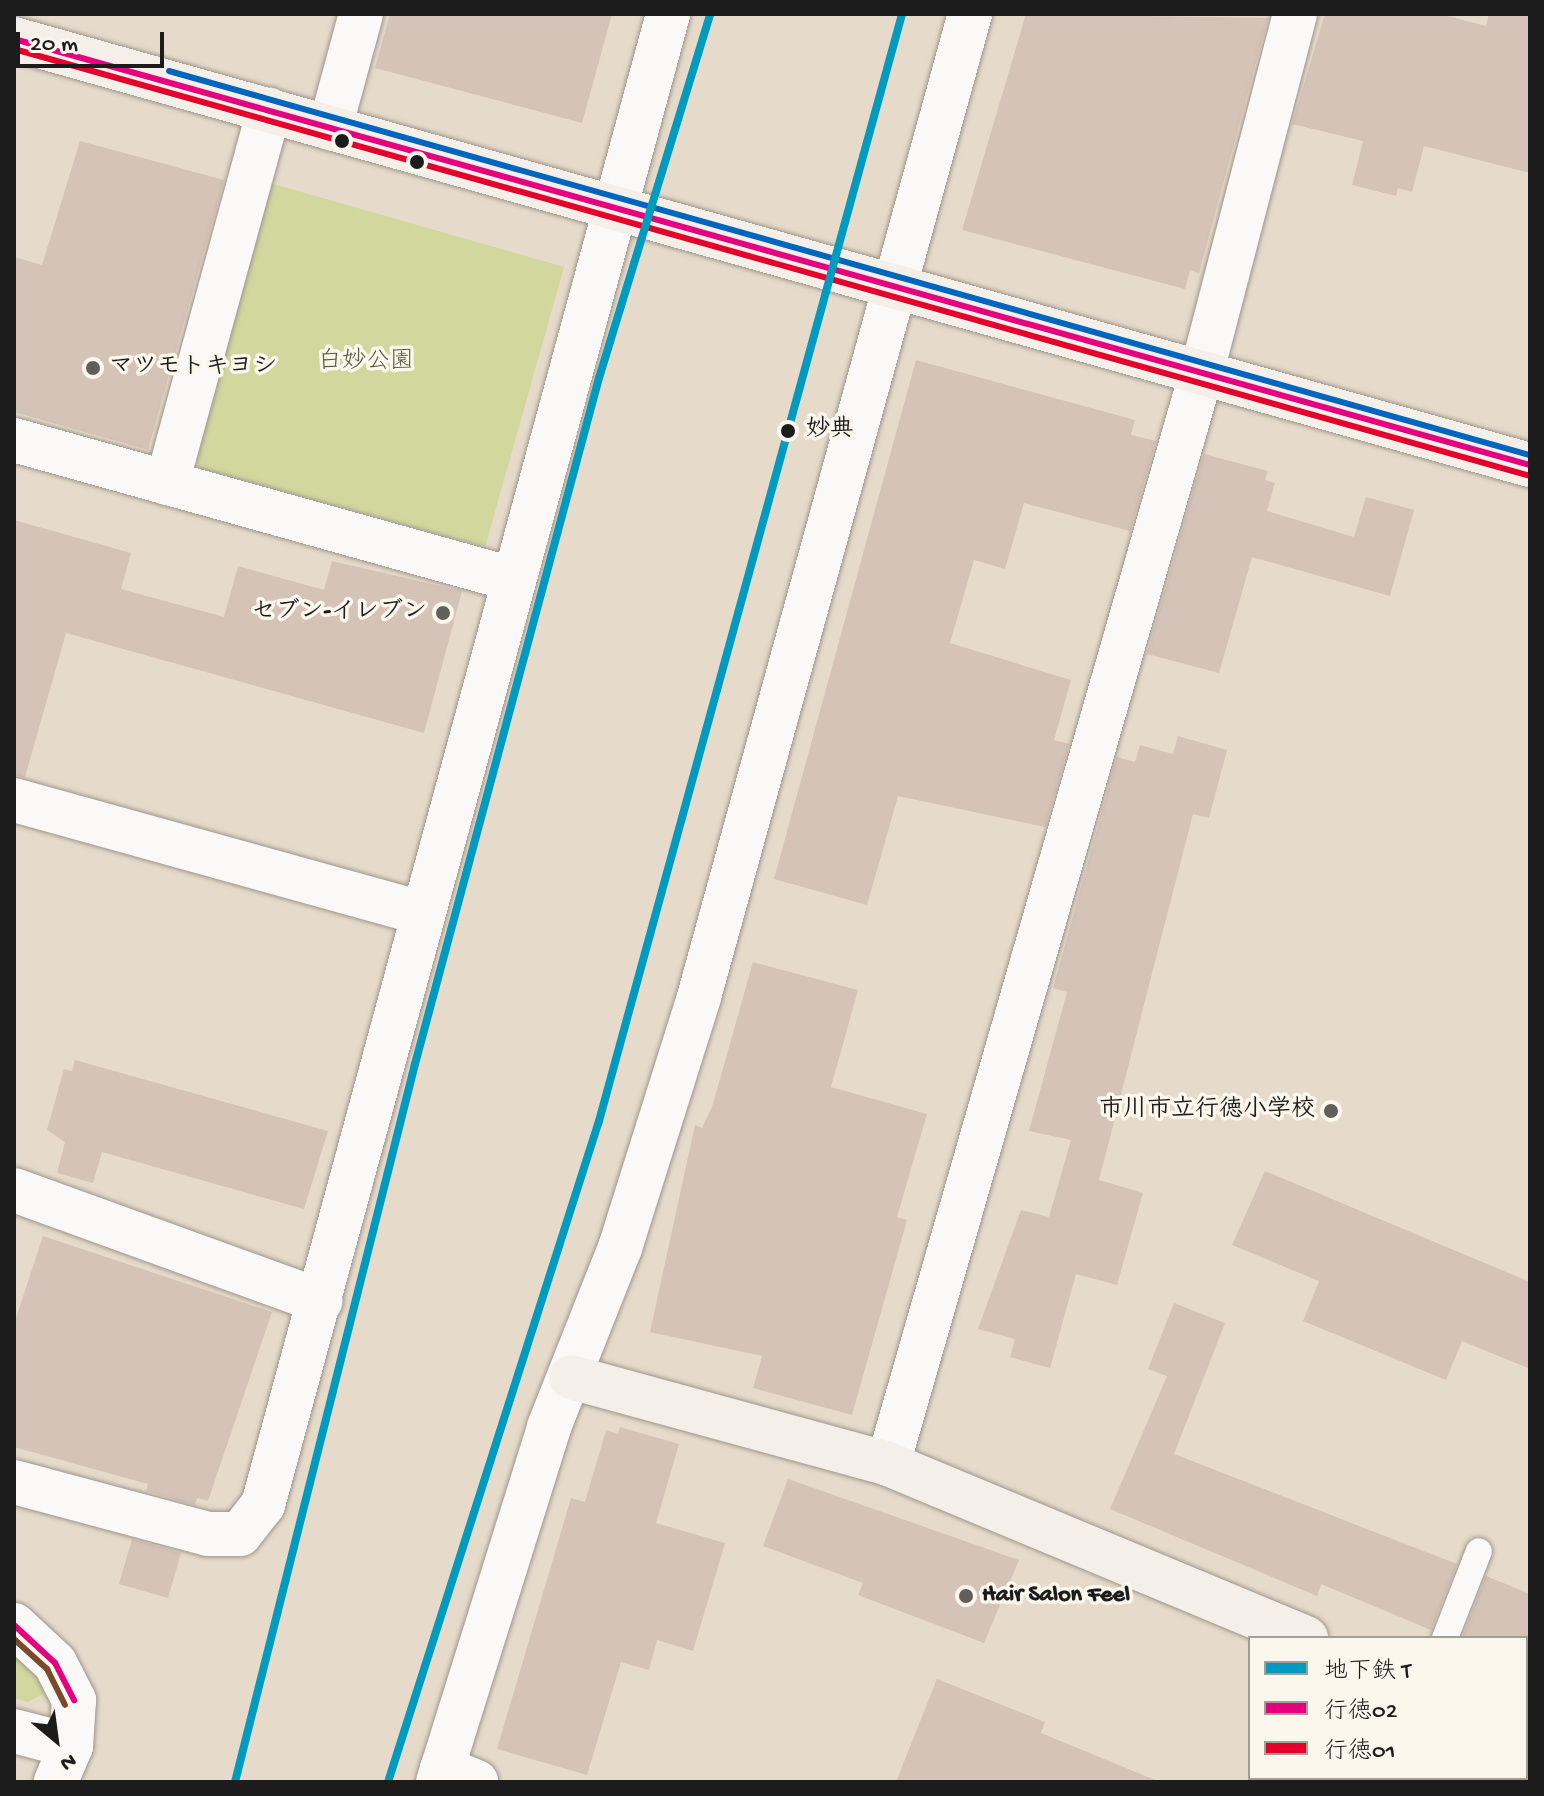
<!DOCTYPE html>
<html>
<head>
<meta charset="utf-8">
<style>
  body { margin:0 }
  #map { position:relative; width:1544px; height:1796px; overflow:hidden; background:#e6daca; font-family:"Gochi Hand","Klee One",sans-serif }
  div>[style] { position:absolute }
  .green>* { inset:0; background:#d1d79d }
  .building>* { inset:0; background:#d6c3b8 }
  .roads { filter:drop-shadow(0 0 2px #9d968c) drop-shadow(0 0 2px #9d968c) }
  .lane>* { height:26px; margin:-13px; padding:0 13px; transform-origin:13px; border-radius:13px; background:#fbf9f7 }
  .street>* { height:44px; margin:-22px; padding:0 22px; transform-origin:22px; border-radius:22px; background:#fbf9f7 }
  .secondary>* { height:44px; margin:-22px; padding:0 22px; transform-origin:22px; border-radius:22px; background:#f4efe9 }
  .bus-1>* { height:6px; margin:-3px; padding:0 3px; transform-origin:3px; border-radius:3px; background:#e5007d }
  .bus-2>* { height:6px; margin:-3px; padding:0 3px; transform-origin:3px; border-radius:3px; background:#e4002b }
  .bus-3>* { height:6px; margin:-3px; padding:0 3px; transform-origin:3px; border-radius:3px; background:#0065bd }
  .bus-4>* { height:6px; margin:-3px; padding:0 3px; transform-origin:3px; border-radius:3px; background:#7a4b2a }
  .metro-1>* { height:8px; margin:-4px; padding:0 4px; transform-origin:4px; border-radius:4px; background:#009bbf }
  .dots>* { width:22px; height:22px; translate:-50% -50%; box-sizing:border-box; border:4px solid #fbf7ec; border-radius:50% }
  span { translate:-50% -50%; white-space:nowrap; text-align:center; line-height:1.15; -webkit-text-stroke:7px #fbf7ec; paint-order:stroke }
  .park-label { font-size:24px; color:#555c3c }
  .poi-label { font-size:24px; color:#1c1c1c; font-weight:700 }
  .left { translate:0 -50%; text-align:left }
  .right { translate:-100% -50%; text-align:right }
  .stop-label { font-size:24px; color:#1c1c1c; font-weight:700 }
  .frame { position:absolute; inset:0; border:16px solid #1c1c1c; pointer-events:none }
  .legend { position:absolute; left:1248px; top:1636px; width:280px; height:144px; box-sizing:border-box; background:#fbf7ec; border:2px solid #a29f99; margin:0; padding:10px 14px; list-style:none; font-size:24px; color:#1c1c1c }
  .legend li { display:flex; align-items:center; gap:16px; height:40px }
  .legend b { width:40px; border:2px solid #a29f99 }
  .north { position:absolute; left:16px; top:1700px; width:80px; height:80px; -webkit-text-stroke:6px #fbf7ec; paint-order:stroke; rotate:151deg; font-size:22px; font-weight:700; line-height:32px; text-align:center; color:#1c1c1c }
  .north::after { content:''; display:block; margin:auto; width:28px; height:36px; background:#1c1c1c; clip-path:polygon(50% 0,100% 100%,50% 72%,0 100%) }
  .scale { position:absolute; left:16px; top:32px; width:148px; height:36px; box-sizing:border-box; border:4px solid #1c1c1c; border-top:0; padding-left:10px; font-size:24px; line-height:28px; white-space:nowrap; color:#1c1c1c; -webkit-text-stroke:6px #fbf7ec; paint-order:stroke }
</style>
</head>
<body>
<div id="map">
  <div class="green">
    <i style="clip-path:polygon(263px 181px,564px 267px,485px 547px,201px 469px,190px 450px)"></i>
    <i style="clip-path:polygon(14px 1645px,48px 1691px,28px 1702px,14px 1698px)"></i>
  </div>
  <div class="building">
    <i style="clip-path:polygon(390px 14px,612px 14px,582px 123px,375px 68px)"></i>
    <i style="clip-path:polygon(1026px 14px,1268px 18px,1199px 273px,1190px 270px,1185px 289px,962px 230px)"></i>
    <i style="clip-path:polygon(1325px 14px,1440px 14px,1486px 26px,1489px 14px,1530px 14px,1530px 173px,1424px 146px,1412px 192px,1398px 188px,1396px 196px,1352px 185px,1363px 141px,1292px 124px)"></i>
    <i style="clip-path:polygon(80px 141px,224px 180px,148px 450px,14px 412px,14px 257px,42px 265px)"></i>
    <i style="clip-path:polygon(916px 360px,1135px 420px,1131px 435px,1156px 441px,1130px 531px,1024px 503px,1005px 569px,974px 560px,950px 643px,1071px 680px,1054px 740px,1069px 744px,1045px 827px,898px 796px,867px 905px,774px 879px)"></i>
    <i style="clip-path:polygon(1204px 454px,1268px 471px,1265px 480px,1275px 483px,1267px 511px,1354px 537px,1366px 497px,1414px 510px,1390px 596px,1252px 557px,1219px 673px,1147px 654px)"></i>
    <i style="clip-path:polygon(14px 520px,131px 553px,121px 589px,224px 617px,238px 566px,324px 590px,332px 561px,462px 591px,424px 733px,66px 633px,25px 777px,14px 775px)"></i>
    <i style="clip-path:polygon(1178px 736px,1227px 750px,1209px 818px,1193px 814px,1099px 1180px,1143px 1193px,1117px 1285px,1076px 1274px,1050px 1368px,1010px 1357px,1015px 1339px,978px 1329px,1021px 1210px,1049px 1217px,1071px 1140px,1029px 1131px,1067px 992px,1053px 988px,1117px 757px,1135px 762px,1140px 745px,1173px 754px)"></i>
    <i style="clip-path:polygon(753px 962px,858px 990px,831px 1087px,927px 1114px,897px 1217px,907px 1220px,852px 1415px,753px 1388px,762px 1356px,650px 1332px,695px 1125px,702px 1128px,712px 1107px)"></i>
    <i style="clip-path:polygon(75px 1060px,328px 1131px,304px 1209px,102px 1152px,93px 1183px,57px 1173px,65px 1142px,47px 1130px,64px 1069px,72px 1071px)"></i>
    <i style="clip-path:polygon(1265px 1171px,1530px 1282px,1530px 1369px,1462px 1341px,1446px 1380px,1303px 1321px,1319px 1281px,1232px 1245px)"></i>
    <i style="clip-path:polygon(43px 1236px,272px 1312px,208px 1501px,197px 1498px,195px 1505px,146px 1491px,148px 1484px,14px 1447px,14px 1324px)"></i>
    <i style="clip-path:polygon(1174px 1303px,1225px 1323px,1174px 1454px,1457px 1564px,1431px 1630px,1321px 1584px,1317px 1596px,1110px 1509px,1167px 1376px,1148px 1369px)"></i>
    <i style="clip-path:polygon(620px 1427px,679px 1444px,656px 1523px,725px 1543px,693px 1651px,657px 1640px,649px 1670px,621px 1662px,587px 1775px,497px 1749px,571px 1498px,585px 1502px,606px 1430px,618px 1434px)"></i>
    <i style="clip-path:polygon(788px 1479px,1019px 1560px,984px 1643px,858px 1595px,863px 1583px,763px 1546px)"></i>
    <i style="clip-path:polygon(132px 1539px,181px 1553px,168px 1598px,119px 1584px)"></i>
    <i style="clip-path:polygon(1486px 1576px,1530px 1594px,1530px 1638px,1462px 1638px)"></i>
    <i style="clip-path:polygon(937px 1679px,1045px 1722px,1041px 1733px,1160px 1782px,896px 1782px)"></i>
  </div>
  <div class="roads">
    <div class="lane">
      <i style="left:1445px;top:1638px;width:93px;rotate:-68.7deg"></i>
    </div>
    <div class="street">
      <i style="left:330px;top:128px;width:118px;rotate:-74.8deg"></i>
      <i style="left:14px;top:440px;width:517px;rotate:15.6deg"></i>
      <i style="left:167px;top:483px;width:387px;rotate:-74.7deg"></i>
      <i style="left:14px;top:800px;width:422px;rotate:15.5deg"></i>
      <i style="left:14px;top:1190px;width:326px;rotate:19.9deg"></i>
      <i style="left:888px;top:1464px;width:1137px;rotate:-73.97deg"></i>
      <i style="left:1202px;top:371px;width:369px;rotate:-75.4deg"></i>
      <i style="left:14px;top:1482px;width:201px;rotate:15deg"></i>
      <i style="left:208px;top:1534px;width:32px"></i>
      <i style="left:240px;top:1534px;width:37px;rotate:-52deg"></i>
      <i style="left:263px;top:1505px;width:1545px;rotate:-74.8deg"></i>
      <i style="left:14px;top:1625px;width:56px;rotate:42.8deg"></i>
      <i style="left:55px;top:1663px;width:42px;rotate:62.8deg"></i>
      <i style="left:74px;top:1700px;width:46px;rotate:93.7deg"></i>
      <i style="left:71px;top:1746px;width:39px;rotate:113deg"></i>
      <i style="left:14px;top:1731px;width:59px;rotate:14.7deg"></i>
      <i style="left:442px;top:1768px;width:37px;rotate:22deg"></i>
      <i style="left:438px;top:1782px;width:372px;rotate:-72.6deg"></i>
      <i style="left:549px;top:1427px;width:193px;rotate:-68.4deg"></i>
      <i style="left:620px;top:1248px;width:263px;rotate:-72.5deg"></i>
      <i style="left:699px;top:997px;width:1020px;rotate:-74.59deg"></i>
    </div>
    <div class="secondary">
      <i style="left:14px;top:39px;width:1575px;rotate:15.7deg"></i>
      <i style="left:571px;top:1377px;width:329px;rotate:15.3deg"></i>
      <i style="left:888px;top:1464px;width:453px;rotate:22.6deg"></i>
      <i style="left:1526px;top:1732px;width:4px;rotate:14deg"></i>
    </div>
  </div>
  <div class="bus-1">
    <i style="left:14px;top:39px;width:1575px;rotate:15.7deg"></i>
    <i style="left:14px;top:1625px;width:56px;rotate:42.8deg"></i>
    <i style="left:55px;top:1663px;width:42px;rotate:62.8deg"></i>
  </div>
  <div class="bus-2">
    <i style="left:14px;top:49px;width:1572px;rotate:15.73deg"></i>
  </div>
  <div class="bus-3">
    <i style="left:169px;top:71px;width:1414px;rotate:15.76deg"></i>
  </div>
  <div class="bus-4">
    <i style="left:14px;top:1639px;width:45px;rotate:42.3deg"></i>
    <i style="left:47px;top:1669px;width:40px;rotate:63.4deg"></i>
  </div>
  <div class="metro-1">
    <i style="left:235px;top:1782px;width:740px;rotate:-75.93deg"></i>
    <i style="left:415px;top:1064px;width:710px;rotate:-74.99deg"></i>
    <i style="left:599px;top:378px;width:381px;rotate:-73deg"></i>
    <i style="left:388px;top:1782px;width:694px;rotate:-72.3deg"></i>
    <i style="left:599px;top:1121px;width:1148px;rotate:-74.69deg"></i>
  </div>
  <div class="dots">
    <i style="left:342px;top:141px;background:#1c1c1c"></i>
    <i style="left:417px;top:162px;background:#1c1c1c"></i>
    <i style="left:93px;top:368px;background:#635e59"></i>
    <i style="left:788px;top:431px;background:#1c1c1c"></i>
    <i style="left:443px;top:613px;background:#635e59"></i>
    <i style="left:1331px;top:1111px;background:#635e59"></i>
    <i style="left:966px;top:1596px;background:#635e59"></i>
  </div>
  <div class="park-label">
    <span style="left:366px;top:363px">白妙公園</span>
  </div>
  <div class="poi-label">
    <span class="left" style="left:109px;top:368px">マツモトキヨシ</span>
    <span class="right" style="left:427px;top:613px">セブン-イレブン</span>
    <span class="right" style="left:1315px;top:1111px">市川市立行徳小学校</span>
    <span class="left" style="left:982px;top:1596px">Hair Salon Feel</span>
  </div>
  <div class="stop-label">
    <span class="left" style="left:806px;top:431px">妙典</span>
  </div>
  <div class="frame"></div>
  <ul class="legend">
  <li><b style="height:10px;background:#009bbf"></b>地下鉄 T</li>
  <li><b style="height:10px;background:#e5007d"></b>行徳02</li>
  <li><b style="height:10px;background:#e4002b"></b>行徳01</li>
  </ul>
  <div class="north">N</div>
  <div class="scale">20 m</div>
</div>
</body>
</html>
